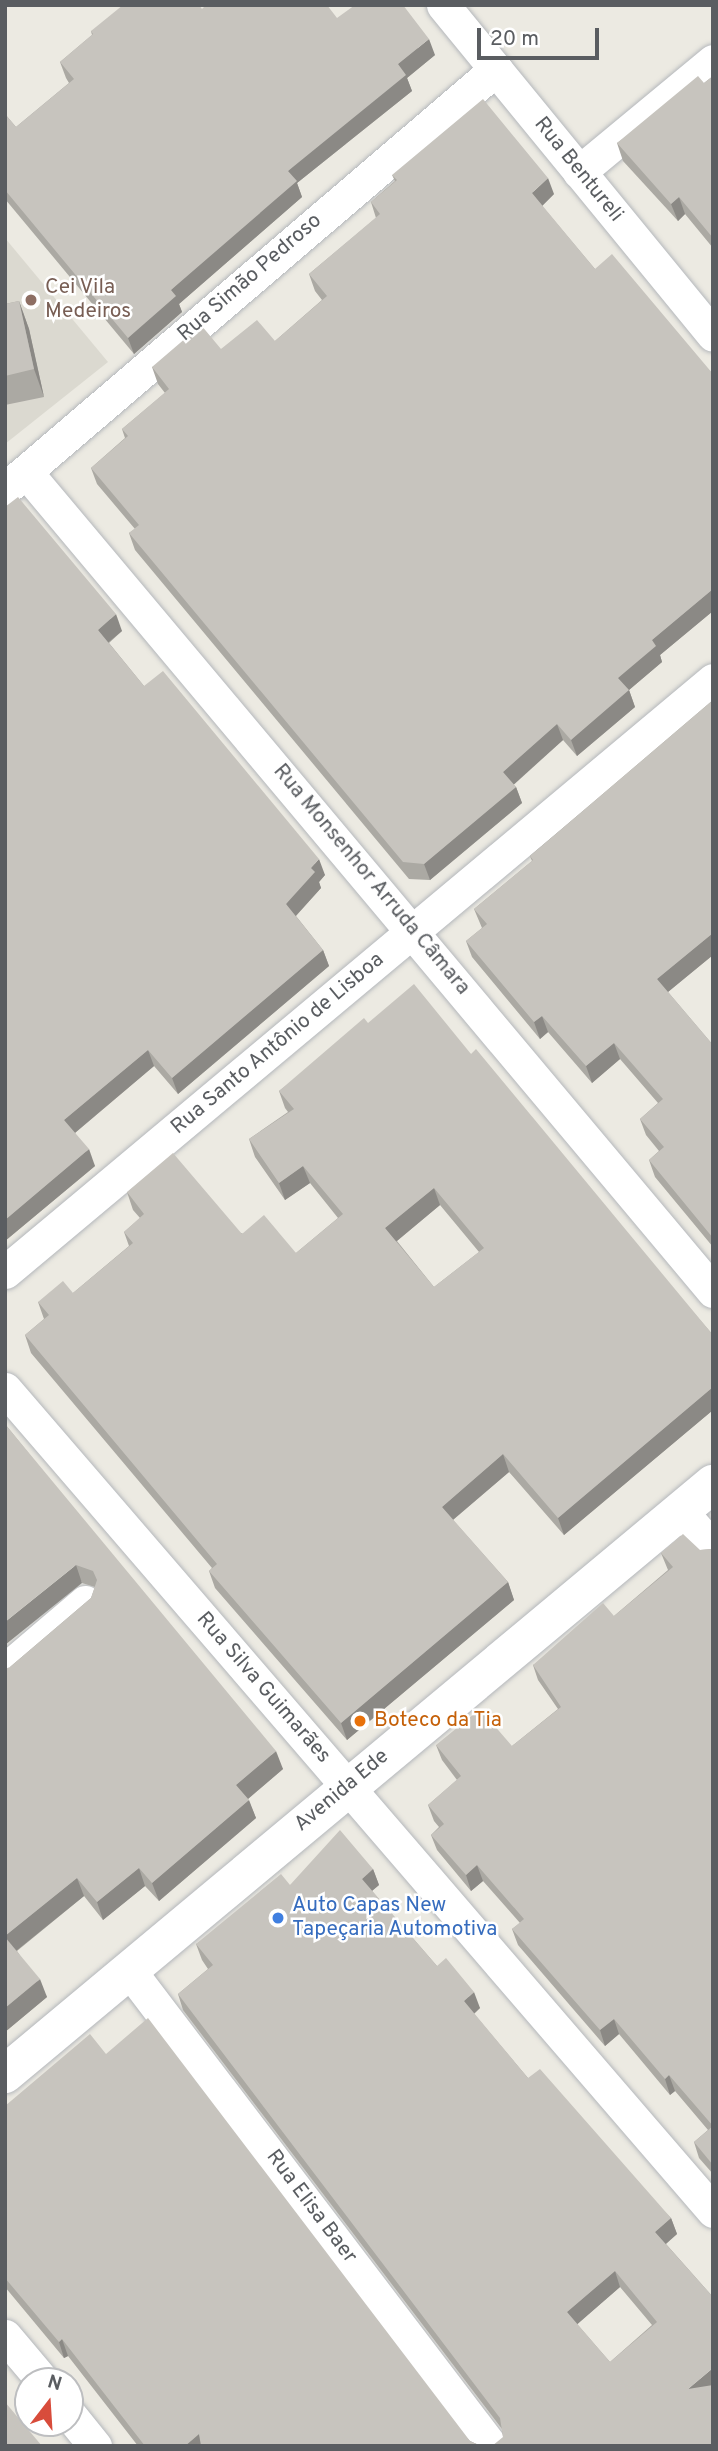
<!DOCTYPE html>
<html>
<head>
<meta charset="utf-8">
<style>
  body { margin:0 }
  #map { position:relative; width:718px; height:2451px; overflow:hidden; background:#eceae2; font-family:Overpass,sans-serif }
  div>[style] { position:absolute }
  .education>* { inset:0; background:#dbd9d0 }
  .roads { filter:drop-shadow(0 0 2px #b4b7bb) drop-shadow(0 0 2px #b4b7bb) }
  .street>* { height:33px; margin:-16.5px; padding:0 16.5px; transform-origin:16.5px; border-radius:16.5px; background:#fff }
  .secondary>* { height:38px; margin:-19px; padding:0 19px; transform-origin:19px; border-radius:19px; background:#fff }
  .wall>* { inset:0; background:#aba9a3 }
  .shaded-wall>* { inset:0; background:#8b8985 }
  .building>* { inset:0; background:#c7c4be }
  .dots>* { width:19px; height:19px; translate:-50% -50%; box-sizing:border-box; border:4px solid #fff; border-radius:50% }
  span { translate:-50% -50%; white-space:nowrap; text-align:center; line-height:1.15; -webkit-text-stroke:5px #fff; paint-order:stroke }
  .street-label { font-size:21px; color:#5a5d61 }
  .education-label { font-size:21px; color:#785e54 }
  .left { translate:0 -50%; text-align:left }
  .food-label { font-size:21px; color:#c56008 }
  .shop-label { font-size:21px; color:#366cbe }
  .frame { position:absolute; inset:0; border:7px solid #5a5d61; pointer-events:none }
  .north { position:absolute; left:14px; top:2367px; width:70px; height:70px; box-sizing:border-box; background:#fff; border:2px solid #bdbec0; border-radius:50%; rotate:17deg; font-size:19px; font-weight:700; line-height:28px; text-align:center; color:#5a5d61 }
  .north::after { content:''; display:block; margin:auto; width:24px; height:32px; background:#d84c3b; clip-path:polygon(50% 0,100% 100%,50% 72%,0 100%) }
  .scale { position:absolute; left:477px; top:28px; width:122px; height:32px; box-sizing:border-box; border:4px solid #5a5d61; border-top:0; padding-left:9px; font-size:21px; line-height:24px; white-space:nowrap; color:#5a5d61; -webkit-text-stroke:5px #fff; paint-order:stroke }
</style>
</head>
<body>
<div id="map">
  <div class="education">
    <i style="clip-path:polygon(5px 238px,108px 362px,5px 444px)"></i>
  </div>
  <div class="roads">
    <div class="street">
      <i style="left:443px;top:5px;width:426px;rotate:50.7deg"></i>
      <i style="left:579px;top:172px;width:174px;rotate:-39.6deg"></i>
      <i style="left:26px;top:472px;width:1069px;rotate:50.01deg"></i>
      <i style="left:5px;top:489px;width:646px;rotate:-40.54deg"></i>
      <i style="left:5px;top:1272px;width:923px;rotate:-39.9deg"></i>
      <i style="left:5px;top:1389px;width:1085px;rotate:49.26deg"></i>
      <i style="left:681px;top:1511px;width:49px;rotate:49.1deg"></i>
      <i style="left:5px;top:1670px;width:105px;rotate:-40.4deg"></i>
      <i style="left:129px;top:1970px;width:598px;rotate:52.75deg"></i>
      <i style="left:5px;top:2336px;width:59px;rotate:49.8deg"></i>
      <i style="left:70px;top:2415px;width:40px;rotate:51deg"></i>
    </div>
    <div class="secondary">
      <i style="left:5px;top:2074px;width:922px;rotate:-39.81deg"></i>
    </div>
  </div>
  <div class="wall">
    <i style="clip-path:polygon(202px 9px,337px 18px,435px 55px,407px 78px,412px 91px,297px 183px,302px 197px,179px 304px,182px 312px,134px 354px,5px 199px,5px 114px,16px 127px,69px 83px,66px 78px,60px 62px,92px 35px,91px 31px)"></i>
    <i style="clip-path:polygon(713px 76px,713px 248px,685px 214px,678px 221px,623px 161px,617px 143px,704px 83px)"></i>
    <i style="clip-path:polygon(392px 175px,554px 194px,542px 206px,595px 269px,713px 374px,713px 611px,660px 655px,662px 662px,629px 690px,635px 707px,577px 756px,563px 740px,513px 784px,516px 787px,522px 803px,430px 880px,409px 879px,135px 550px,129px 533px,135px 529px,97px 484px,91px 468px,125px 438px,122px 429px,165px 393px,158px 384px,152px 367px,221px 349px,275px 341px,322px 300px,315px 291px,309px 274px,376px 218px,371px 202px,395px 181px)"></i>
    <i style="clip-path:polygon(19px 301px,29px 329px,44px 397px,5px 405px,5px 304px)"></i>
    <i style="clip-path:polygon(5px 507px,122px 631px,109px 643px,144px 686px,325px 875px,319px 882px,321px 888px,296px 916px,323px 950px,329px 966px,178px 1094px,154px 1066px,75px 1133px,95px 1166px,5px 1241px)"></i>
    <i style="clip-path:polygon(713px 700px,713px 955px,668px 992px,713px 1045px,713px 1247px,655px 1177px,649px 1160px,659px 1151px,646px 1135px,640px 1119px,658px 1103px,620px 1059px,592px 1083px,548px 1032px,540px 1039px,472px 957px,466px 941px,482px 928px,474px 909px,532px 861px,530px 856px)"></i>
    <i style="clip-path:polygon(evenodd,368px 1023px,471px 1054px,713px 1335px,713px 1410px,564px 1535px,509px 1472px,453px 1520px,508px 1582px,514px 1600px,347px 1740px,215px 1588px,209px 1571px,212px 1568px,31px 1353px,25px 1335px,44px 1319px,38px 1302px,73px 1293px,129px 1246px,124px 1232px,140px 1218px,133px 1210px,127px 1192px,296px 1253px,338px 1218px,310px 1183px,285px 1200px,255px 1157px,249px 1139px,288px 1112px,285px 1108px,279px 1091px,368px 1023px,440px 1205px,479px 1252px,434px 1287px,397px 1241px,440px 1205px)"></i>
    <i style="clip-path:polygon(5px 1424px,283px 1769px,248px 1799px,256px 1818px,159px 1901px,145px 1886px,103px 1920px,84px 1896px,17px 1951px,47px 1997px,5px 2032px,10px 1667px,91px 1598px,95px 1587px,82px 1583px)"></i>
    <i style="clip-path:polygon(713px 1549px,713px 2174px,699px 2158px,694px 2142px,708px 2130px,675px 2091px,670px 2095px,619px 2034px,605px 2046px,518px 1945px,512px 1929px,520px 1923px,483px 1881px,471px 1891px,437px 1850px,431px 1835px,439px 1827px,434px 1821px,428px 1805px,457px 1780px,442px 1760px,436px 1745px,512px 1746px,558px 1709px,538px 1680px,533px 1665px,614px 1616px,668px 1570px,661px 1553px)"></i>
    <i style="clip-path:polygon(evenodd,373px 1869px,379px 1885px,372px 1891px,437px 1966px,480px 2008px,474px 2014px,528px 2078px,671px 2218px,677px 2234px,666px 2244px,713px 2297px,503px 2437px,502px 2429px,183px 2010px,178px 1994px,208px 1969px,202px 1960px,196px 1944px,290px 1885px,373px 1869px,620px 2287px,652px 2325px,610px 2362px,577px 2324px,620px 2287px)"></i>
    <i style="clip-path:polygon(106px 2054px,470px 2441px,481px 2446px,138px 2446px,68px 2356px,64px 2358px,5px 2287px,5px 2106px)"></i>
  </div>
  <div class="shaded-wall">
    <i style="clip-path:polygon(429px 39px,435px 55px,407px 78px,412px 91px,297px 183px,302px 197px,179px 304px,182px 312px,134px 354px,128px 338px,171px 290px,288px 171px,398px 64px)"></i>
    <i style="clip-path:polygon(548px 178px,554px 194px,538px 210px,532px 193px)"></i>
    <i style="clip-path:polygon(679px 197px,685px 214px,678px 221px,671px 204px)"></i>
    <i style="clip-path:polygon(19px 301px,29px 329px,44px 397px,34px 369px)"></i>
    <i style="clip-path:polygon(713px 589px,713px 611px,660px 655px,662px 662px,629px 690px,635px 707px,577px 756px,571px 740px,618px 678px,652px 640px)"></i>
    <i style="clip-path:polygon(116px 614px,122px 631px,104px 646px,98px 630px)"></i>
    <i style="clip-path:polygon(557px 724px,563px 740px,509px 789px,503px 772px)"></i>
    <i style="clip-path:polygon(516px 787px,522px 803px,430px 880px,424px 864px)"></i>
    <i style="clip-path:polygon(319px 859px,325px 875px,319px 882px,321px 888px,292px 920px,286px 904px,311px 868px)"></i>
    <i style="clip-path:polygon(713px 933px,713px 955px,663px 996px,657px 979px)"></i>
    <i style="clip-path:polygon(323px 950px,329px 966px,178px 1094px,172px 1078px)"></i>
    <i style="clip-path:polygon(542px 1016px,548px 1032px,540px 1039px,534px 1022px)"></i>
    <i style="clip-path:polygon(614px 1043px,620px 1059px,592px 1083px,586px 1066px)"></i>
    <i style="clip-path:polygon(148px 1050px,154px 1066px,70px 1137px,64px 1120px)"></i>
    <i style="clip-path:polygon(89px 1149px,95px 1166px,5px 1241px,5px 1220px)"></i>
    <i style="clip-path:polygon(303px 1166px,310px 1183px,285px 1200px,279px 1183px)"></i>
    <i style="clip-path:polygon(434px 1188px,440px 1205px,392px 1245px,385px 1228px)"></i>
    <i style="clip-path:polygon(713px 1387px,713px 1410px,564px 1535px,558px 1518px)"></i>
    <i style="clip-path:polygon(503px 1454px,509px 1472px,448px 1524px,442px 1507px)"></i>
    <i style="clip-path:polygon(76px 1565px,82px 1583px,5px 1645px,5px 1622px)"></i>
    <i style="clip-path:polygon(508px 1582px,514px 1600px,347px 1740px,341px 1723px)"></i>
    <i style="clip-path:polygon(276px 1751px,283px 1769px,242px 1804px,236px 1785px)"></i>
    <i style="clip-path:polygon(249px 1800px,256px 1818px,159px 1901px,152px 1883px)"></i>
    <i style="clip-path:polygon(477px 1865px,483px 1881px,471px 1891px,466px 1875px)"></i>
    <i style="clip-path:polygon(139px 1868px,145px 1886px,103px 1920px,97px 1902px)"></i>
    <i style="clip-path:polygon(373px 1869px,379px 1885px,367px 1895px,362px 1879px)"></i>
    <i style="clip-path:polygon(77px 1878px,84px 1896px,11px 1955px,5px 1936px)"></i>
    <i style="clip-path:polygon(40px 1979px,47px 1997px,5px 2032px,5px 2008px)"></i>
    <i style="clip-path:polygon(474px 1992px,480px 2008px,470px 2017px,464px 2001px)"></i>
    <i style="clip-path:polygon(614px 2019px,619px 2034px,605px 2046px,600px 2030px)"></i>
    <i style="clip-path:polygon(669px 2075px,675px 2091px,670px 2095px,665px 2079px)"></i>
    <i style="clip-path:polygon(671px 2218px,677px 2234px,661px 2248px,655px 2232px)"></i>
    <i style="clip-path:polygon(615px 2271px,620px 2287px,573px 2328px,567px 2312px)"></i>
    <i style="clip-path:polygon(62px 2339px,68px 2356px,64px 2358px,59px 2342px)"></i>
    <i style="clip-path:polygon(713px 2368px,713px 2389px,688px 2389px)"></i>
    <i style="clip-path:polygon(199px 2434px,203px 2446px,185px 2446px)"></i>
  </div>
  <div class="building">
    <i style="clip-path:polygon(123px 5px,199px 5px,202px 9px,206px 5px,327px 5px,337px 18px,355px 5px,403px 5px,429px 39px,398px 64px,406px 75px,288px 171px,297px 181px,171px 290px,176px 296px,128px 338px,5px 190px,5px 114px,16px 127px,74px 79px,60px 62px,93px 34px,91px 31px)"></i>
    <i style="clip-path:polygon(698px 76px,704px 83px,713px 76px,713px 238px,679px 197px,671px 204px,617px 143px)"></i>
    <i style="clip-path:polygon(483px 99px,548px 178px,532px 193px,595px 269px,612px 254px,713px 374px,713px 589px,652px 640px,656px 646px,618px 678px,629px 690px,571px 740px,557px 724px,503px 772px,516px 787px,424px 864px,403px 862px,129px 533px,139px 525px,91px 468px,128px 436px,122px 429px,169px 389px,152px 367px,201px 325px,221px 349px,257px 320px,275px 341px,327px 296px,309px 274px,380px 214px,371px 202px,397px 180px,392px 175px)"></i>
    <i style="clip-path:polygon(19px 301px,34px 369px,5px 376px,5px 304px)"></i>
    <i style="clip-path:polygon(18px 497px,116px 614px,98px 630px,144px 686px,163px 671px,319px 859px,311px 868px,315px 872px,286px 904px,323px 950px,172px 1078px,148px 1050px,64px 1120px,89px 1149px,5px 1220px,5px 507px)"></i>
    <i style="clip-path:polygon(713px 700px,713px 933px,657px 979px,713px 1045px,713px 1238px,649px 1160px,664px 1147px,640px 1119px,663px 1099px,614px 1043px,586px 1066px,542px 1016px,534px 1022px,466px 941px,487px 924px,474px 909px,533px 860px,530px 856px)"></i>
    <i style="clip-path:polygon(evenodd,414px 984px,471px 1054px,476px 1049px,713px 1335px,713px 1387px,558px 1518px,503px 1454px,442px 1507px,508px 1582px,341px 1723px,209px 1571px,217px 1564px,25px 1335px,49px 1315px,38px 1302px,63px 1281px,73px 1293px,133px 1243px,124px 1232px,144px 1214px,127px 1192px,173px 1153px,242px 1234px,264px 1215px,296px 1253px,343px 1214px,303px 1166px,279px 1183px,249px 1139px,294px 1109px,279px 1091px,364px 1018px,368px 1023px,414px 984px,434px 1188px,484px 1248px,434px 1287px,385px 1228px,434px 1188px)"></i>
    <i style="clip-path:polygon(5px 1424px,276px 1751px,236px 1785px,249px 1800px,152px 1883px,139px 1868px,97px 1902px,77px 1878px,5px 1936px,5px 1669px,10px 1667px,91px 1598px,97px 1580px,93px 1571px,76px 1565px,5px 1622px)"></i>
    <i style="clip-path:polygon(683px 1534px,700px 1550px,713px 1549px,713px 2126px,669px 2075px,665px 2079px,614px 2019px,600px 2030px,512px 1929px,524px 1919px,477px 1865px,466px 1875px,431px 1835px,444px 1824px,428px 1805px,461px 1776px,436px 1745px,480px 1709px,512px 1746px,561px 1707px,533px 1665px,603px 1603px,614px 1616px,673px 1567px,661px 1553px)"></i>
    <i style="clip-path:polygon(evenodd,340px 1830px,373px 1869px,362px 1879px,437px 1966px,446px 1958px,474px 1992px,464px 2001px,528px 2078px,540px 2069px,671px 2218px,655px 2232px,713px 2297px,713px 2368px,688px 2389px,713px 2385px,713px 2446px,492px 2446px,503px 2437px,500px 2418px,178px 1994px,213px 1965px,196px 1944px,281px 1874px,290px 1885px,340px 1830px,615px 2271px,657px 2322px,610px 2362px,567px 2312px,615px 2271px)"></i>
    <i style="clip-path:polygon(5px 1937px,40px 1979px,5px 2008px)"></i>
    <i style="clip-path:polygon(148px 2018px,470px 2441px,481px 2446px,201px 2446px,199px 2434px,185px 2446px,145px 2446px,62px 2339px,59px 2342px,5px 2278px,5px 2106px,90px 2034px,106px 2054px)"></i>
    <i style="clip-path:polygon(713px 2126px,713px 2165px,694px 2142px)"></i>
    <i style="clip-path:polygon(5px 2402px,42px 2446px,5px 2446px)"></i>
  </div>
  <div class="dots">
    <i style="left:31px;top:300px;background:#8d6e63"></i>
    <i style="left:360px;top:1721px;background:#e8710a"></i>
    <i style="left:278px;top:1918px;background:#3f7fe0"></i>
  </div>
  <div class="street-label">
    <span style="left:578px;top:170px;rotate:51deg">Rua Bentureli</span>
    <span style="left:250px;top:278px;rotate:-41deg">Rua Simão Pedroso</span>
    <span style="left:371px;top:880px;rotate:50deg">Rua Monsenhor Arruda Câmara</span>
    <span style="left:278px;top:1044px;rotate:-40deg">Rua Santo Antônio de Lisboa</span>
    <span style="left:263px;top:1688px;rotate:49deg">Rua Silva Guimarães</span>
    <span style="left:342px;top:1791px;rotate:-40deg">Avenida Ede</span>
    <span style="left:311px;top:2207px;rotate:53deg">Rua Elisa Baer</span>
  </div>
  <div class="education-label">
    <span class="left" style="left:45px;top:300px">Cei Vila<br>Medeiros</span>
  </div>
  <div class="food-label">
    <span class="left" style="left:374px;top:1721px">Boteco da Tia</span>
  </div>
  <div class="shop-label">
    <span class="left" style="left:292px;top:1918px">Auto Capas New<br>Tapeçaria Automotiva</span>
  </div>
  <div class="frame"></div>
  <div class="north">N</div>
  <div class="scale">20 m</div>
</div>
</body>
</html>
